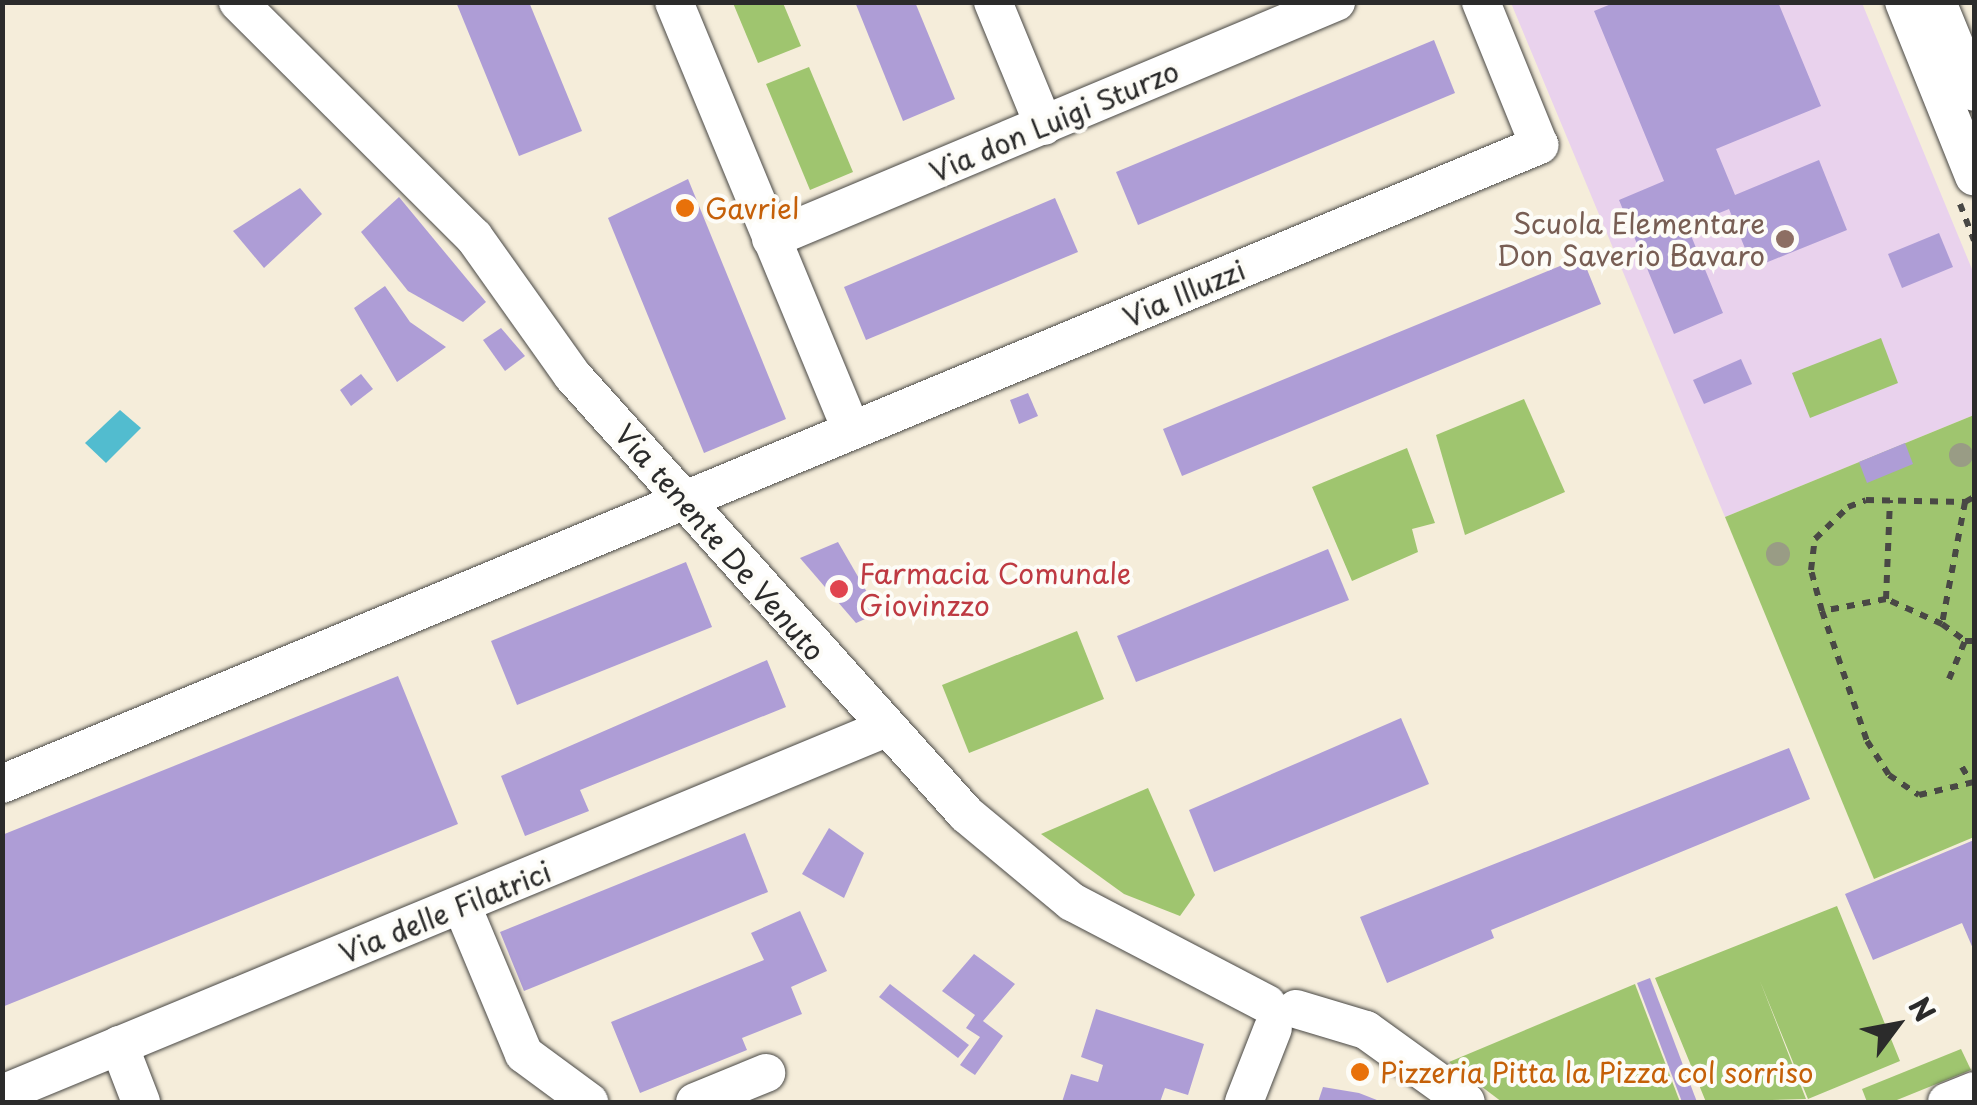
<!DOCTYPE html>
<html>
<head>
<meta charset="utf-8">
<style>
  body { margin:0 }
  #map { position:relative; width:1977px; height:1105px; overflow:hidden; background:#f5edda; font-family:"Playpen Sans",sans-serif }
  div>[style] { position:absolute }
  .built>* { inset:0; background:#e9d2ed }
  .green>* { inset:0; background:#9fc56f }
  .water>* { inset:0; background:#52bccf }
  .building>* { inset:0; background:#ae9dd6 }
  .path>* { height:6px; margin-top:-3px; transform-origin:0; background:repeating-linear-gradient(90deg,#494845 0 8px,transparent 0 16px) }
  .roads { filter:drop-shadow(0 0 2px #494845) drop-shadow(0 0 2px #494845) }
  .street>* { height:38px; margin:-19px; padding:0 19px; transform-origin:19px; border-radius:19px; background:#fff }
  .trees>* { width:24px; height:24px; margin:-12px; border-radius:50%; background:#999c85 }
  .dots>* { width:28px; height:28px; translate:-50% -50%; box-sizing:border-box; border:5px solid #fdfcf7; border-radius:50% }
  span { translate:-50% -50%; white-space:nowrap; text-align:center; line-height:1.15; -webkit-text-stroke:8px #fdfcf7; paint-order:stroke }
  .street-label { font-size:28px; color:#2b2b2b }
  .food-label { font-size:28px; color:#c56008 }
  .left { translate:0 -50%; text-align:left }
  .education-label { font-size:28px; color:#785e54 }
  .right { translate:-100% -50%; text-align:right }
  .health-label { font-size:28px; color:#be3a42 }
  .frame { position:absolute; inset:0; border:5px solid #2b2b2b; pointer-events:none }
  .north { position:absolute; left:1847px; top:975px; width:100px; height:100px; -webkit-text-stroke:8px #fdfcf7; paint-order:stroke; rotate:58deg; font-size:28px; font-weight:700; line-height:40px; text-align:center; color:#2b2b2b }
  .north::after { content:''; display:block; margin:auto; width:35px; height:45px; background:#2b2b2b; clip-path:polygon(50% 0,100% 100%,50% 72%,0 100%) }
</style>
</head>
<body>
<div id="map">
  <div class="built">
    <i style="clip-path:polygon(1511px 3px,1862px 3px,1974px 274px,1974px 415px,1725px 517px)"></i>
  </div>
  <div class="green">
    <i style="clip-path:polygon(733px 3px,783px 3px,801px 46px,758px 63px)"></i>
    <i style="clip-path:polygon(809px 67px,853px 172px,810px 190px,766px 84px)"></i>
    <i style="clip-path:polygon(1881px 338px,1898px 383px,1810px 418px,1792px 373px)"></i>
    <i style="clip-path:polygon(1524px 399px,1565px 492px,1465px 535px,1436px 435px)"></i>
    <i style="clip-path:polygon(1974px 415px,1974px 837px,1874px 879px,1725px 517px)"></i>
    <i style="clip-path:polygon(1407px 448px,1435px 523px,1412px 529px,1418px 552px,1352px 581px,1312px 487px)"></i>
    <i style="clip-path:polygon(1077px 631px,1104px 699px,969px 753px,942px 685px)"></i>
    <i style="clip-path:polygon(1148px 788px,1195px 895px,1180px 916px,1124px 894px,1041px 834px)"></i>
    <i style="clip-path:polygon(1837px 906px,1900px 1061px,1808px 1099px,1760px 981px,1806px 1099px,1706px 1102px,1655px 978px)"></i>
    <i style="clip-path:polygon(1635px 984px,1680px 1102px,1502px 1102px,1449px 1062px)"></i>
    <i style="clip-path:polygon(1961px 1049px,1971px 1070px,1892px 1102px,1867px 1102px,1862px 1089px)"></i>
  </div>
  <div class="water">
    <i style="clip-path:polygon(120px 410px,141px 428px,106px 463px,85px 443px)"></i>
  </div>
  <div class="building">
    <i style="clip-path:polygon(456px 2px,529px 2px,582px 131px,519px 156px)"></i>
    <i style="clip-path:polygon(855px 2px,915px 2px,955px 99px,903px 121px)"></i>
    <i style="clip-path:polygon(1616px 2px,1778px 2px,1821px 106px,1716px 149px,1735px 195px,1819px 160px,1847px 230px,1753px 268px,1729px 209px,1687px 226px,1723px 313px,1674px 334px,1619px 200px,1664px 181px,1594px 11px)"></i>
    <i style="clip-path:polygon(1434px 40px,1455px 93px,1138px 225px,1116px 172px)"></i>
    <i style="clip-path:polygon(688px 179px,786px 419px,704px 453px,608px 218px)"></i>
    <i style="clip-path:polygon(300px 188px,322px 214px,264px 268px,233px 231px)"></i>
    <i style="clip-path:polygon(399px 197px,486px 302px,463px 322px,408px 291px,361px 232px)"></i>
    <i style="clip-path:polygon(1055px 198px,1078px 252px,866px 340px,844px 287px)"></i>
    <i style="clip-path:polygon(1939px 233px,1953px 267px,1902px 288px,1888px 254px)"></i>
    <i style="clip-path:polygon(1582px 257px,1601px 304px,1182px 476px,1163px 429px)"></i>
    <i style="clip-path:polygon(385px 286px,410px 322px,446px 347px,397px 382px,354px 308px)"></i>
    <i style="clip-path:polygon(501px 328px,525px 356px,505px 371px,483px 340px)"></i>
    <i style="clip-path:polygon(1741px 359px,1752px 384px,1704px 404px,1693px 380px)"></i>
    <i style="clip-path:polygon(361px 374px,373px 389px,351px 406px,340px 390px)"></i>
    <i style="clip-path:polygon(1028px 393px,1038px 416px,1019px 424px,1010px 400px)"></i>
    <i style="clip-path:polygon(1905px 443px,1913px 464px,1867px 483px,1859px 462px)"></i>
    <i style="clip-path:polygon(838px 542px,879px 613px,856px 623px,800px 558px)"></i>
    <i style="clip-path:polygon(1328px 549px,1349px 600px,1136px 682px,1117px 636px)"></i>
    <i style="clip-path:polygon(686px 562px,712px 627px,517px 705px,491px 641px)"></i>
    <i style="clip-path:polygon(767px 660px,786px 707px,580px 790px,589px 811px,525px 836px,501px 776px)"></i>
    <i style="clip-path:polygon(398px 676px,458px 824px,2px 1007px,2px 835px)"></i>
    <i style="clip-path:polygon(1401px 718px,1429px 784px,1214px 872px,1189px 810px)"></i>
    <i style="clip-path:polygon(1789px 748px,1810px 799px,1491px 930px,1494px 938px,1387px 983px,1360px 917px)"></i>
    <i style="clip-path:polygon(829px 828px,864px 853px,844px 898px,802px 874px)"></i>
    <i style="clip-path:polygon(745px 833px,768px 892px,524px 991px,500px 932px)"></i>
    <i style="clip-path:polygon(1974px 840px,1974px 951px,1962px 923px,1873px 960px,1845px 894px)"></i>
    <i style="clip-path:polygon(800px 911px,827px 971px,791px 987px,802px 1014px,742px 1038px,747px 1050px,640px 1093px,611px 1022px,764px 960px,751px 933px)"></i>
    <i style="clip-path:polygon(974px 954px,1015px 984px,983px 1021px,1003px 1036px,975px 1075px,960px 1065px,980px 1037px,966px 1028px,975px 1015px,942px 991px)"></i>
    <i style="clip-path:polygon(1650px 978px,1697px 1102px,1682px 1102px,1637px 983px)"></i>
    <i style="clip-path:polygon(890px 984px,969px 1045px,958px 1058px,879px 997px)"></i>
    <i style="clip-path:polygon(1096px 1009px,1204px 1044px,1188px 1095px,1165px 1088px,1160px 1102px,1062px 1102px,1071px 1074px,1098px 1082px,1103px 1065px,1081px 1057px)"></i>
    <i style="clip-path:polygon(1323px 1087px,1359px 1093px,1382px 1102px,1318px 1102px)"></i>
  </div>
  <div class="path">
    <i style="left:1960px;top:204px;width:39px;rotate:69deg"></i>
    <i style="left:1965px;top:502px;width:10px;rotate:-29deg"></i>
    <i style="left:1886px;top:599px;width:65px;rotate:169.4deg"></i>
    <i style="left:1822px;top:611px;width:42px;rotate:-105deg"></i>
    <i style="left:1811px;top:570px;width:31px;rotate:-83deg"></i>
    <i style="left:1815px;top:539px;width:46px;rotate:-44.1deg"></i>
    <i style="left:1848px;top:507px;width:19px;rotate:-21deg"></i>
    <i style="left:1866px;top:500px;width:99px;rotate:1.2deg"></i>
    <i style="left:1965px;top:502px;width:124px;rotate:100.7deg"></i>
    <i style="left:1942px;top:624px;width:61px;rotate:-155.9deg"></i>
    <i style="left:1886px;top:599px;width:99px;rotate:-87.7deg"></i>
    <i style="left:1822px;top:611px;width:138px;rotate:70.9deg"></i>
    <i style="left:1867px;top:741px;width:40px;rotate:57.1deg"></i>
    <i style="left:1889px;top:775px;width:36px;rotate:34deg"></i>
    <i style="left:1919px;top:795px;width:57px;rotate:-13.3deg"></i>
    <i style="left:1942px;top:624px;width:29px;rotate:36deg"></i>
    <i style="left:1949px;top:679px;width:41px;rotate:-67.2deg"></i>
    <i style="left:1965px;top:641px;width:9px"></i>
    <i style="left:1962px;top:767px;width:20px;rotate:60deg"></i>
  </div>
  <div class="roads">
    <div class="street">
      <i style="left:238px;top:2px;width:333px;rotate:44.9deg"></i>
      <i style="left:474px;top:237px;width:169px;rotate:54.6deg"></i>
      <i style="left:572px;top:375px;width:590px;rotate:48.09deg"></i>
      <i style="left:966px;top:814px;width:138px;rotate:39.7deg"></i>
      <i style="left:1072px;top:902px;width:220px;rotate:27.6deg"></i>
      <i style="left:674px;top:2px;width:464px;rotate:67.5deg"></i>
      <i style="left:993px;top:2px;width:134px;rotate:67.6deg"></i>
      <i style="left:1904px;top:2px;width:188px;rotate:68.1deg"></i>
      <i style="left:1937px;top:2px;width:97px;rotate:67.7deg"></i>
      <i style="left:771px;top:239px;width:613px;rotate:-22.76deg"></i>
      <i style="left:2px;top:784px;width:1665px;rotate:-22.57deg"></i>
      <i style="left:1539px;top:145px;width:154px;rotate:-112.1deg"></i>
      <i style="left:462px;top:906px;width:160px;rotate:67.3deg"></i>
      <i style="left:524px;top:1054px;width:81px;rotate:36.4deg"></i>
      <i style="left:1296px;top:1009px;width:73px;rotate:16.7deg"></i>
      <i style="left:1366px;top:1030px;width:123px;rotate:35.8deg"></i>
      <i style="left:119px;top:1045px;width:61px;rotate:68.9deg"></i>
      <i style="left:2px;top:1094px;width:957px;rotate:-22.49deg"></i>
      <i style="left:695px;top:1102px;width:77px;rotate:-22.2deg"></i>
      <i style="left:1244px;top:1102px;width:79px;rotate:-68.6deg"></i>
      <i style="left:1947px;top:1102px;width:29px;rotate:-22deg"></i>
    </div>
  </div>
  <div class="trees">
    <i style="left:1961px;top:455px"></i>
    <i style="left:1778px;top:554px"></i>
  </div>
  <div class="dots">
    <i style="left:685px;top:208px;background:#e8710a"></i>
    <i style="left:1785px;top:239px;background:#8d6e63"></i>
    <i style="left:839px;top:589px;background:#e0444e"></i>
    <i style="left:1360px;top:1072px;background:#e8710a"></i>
  </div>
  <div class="street-label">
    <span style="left:1054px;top:121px;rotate:-23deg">Via don Luigi Sturzo</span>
    <span style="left:1184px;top:293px;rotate:-23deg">Via Illuzzi</span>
    <span style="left:720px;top:542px;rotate:49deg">Via tenente De Venuto</span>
    <span style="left:445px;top:912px;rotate:-22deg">Via delle Filatrici</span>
  </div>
  <div class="food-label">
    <span class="left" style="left:705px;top:208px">Gavriel</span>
    <span class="left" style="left:1380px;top:1072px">Pizzeria Pitta la Pizza col sorriso</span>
  </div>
  <div class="education-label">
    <span class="right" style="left:1765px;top:239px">Scuola Elementare<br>Don Saverio Bavaro</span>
  </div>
  <div class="health-label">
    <span class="left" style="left:859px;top:589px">Farmacia Comunale<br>Giovinzzo</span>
  </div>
  <div class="frame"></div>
  <div class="north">N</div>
</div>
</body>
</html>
